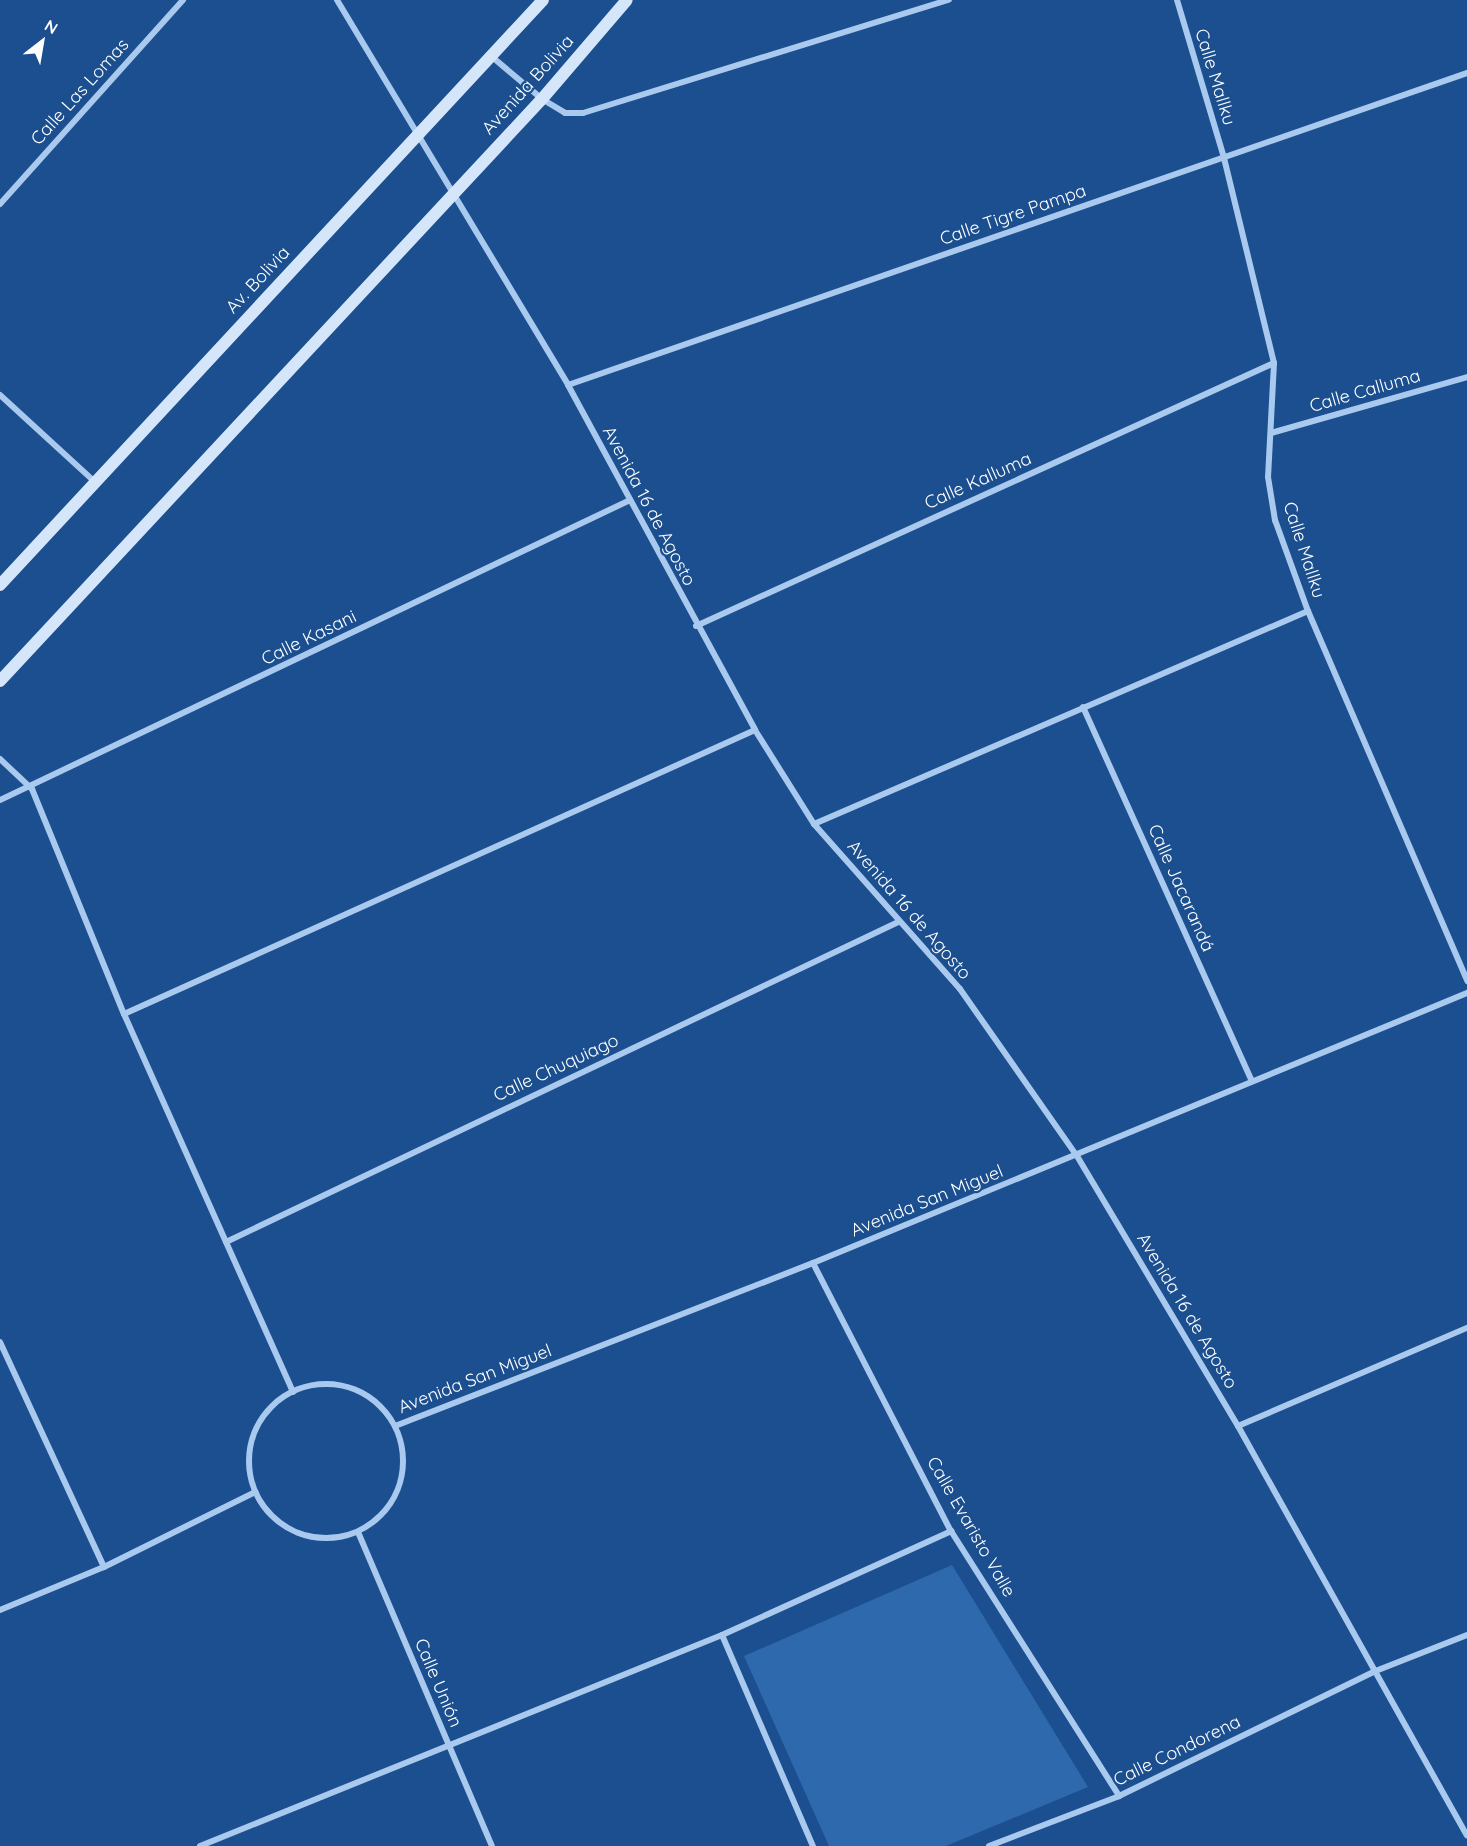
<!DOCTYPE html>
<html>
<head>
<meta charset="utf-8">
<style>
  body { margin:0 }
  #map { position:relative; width:1467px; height:1846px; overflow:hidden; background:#1b4f8f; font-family:Quicksand,sans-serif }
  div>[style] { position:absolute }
  .green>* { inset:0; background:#2e69ad }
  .street>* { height:6px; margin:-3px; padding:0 3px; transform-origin:3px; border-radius:3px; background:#a9c9ee }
  .street>.ring { margin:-3px; padding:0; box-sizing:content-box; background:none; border:6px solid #a9c9ee; border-radius:50% }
  .secondary>* { height:12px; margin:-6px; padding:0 6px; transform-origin:6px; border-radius:6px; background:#d6e6fa }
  span { translate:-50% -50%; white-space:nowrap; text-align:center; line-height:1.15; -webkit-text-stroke:4.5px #1b4f8f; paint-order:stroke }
  .street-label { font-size:18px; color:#fff }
  .north { position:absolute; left:12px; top:12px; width:60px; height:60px; -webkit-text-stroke:4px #1b4f8f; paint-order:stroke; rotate:31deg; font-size:16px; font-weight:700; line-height:24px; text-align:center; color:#fff }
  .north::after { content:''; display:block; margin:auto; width:21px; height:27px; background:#fff; clip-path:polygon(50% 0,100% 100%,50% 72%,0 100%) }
</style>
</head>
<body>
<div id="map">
  <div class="green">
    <i style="clip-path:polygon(952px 1565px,1088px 1787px,946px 1846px,829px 1846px,744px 1656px)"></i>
  </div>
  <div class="street">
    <i style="left:337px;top:0;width:449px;rotate:59deg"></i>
    <i style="left:568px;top:385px;width:392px;rotate:61.5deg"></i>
    <i style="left:755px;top:730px;width:111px;rotate:57.9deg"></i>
    <i style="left:814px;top:824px;width:220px;rotate:48.5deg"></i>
    <i style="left:960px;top:989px;width:204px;rotate:55deg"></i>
    <i style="left:1077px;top:1156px;width:314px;rotate:59.2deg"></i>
    <i style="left:1238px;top:1426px;width:469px;rotate:60.8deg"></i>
    <i style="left:1177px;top:0;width:165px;rotate:73.4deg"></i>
    <i style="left:1224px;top:158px;width:211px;rotate:76.3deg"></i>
    <i style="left:1274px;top:363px;width:114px;rotate:93deg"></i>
    <i style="left:1268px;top:477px;width:44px;rotate:80.8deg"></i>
    <i style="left:1275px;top:520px;width:97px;rotate:70.1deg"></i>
    <i style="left:1308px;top:611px;width:403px;rotate:66.7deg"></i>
    <i style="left:491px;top:56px;width:67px;rotate:40.1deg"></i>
    <i style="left:542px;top:99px;width:27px;rotate:31deg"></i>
    <i style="left:565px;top:113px;width:18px"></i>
    <i style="left:583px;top:113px;width:383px;rotate:-17.2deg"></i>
    <i style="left:0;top:204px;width:274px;rotate:-48.1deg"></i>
    <i style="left:568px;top:385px;width:952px;rotate:-19.14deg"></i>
    <i style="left:0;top:395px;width:129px;rotate:42.5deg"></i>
    <i style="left:1271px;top:433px;width:204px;rotate:-15.9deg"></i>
    <i style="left:696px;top:626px;width:635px;rotate:-24.47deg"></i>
    <i style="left:1083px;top:707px;width:410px;rotate:65.7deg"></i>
    <i style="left:0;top:759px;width:44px;rotate:43.2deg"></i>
    <i style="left:32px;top:789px;width:243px;rotate:67.8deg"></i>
    <i style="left:124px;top:1014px;width:414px;rotate:65.9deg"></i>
    <i style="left:0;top:800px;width:698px;rotate:-25.46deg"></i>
    <i style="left:814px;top:824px;width:538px;rotate:-23.32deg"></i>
    <i style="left:124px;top:1014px;width:692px;rotate:-24.23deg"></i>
    <i style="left:226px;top:1242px;width:744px;rotate:-25.46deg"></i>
    <i style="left:813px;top:1263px;width:301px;rotate:62.8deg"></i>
    <i style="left:951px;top:1531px;width:314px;rotate:57.6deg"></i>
    <i style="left:0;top:1342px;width:248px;rotate:65.2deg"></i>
    <i class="ring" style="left:249px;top:1384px;width:148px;height:148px"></i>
    <i style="left:395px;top:1426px;width:449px;rotate:-21.3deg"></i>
    <i style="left:813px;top:1263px;width:708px;rotate:-22.43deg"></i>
    <i style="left:1238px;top:1426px;width:249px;rotate:-23.2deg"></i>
    <i style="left:358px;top:1532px;width:341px;rotate:66.9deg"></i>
    <i style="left:0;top:1610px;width:113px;rotate:-22.5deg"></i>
    <i style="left:104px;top:1567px;width:169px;rotate:-26.4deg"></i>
    <i style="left:722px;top:1635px;width:230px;rotate:66.7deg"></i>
    <i style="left:200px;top:1846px;width:563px;rotate:-22.01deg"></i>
    <i style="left:722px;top:1635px;width:252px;rotate:-24.4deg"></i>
    <i style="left:989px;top:1846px;width:139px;rotate:-21deg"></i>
    <i style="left:1119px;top:1796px;width:283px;rotate:-26deg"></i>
    <i style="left:1373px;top:1672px;width:101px;rotate:-21.5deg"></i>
  </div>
  <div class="secondary">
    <i style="left:0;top:585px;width:798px;rotate:-47.13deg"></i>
    <i style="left:0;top:681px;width:795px;rotate:-47.04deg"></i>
    <i style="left:542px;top:99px;width:130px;rotate:-49.4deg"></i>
  </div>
  <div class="street-label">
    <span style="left:1215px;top:77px;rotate:73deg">Calle Mallku</span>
    <span style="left:528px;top:85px;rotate:-48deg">Avenida Bolivia</span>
    <span style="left:80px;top:92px;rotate:-48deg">Calle Las Lomas</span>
    <span style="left:1013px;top:215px;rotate:-19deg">Calle Tigre Pampa</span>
    <span style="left:258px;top:280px;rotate:-47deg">Av. Bolivia</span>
    <span style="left:1365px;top:391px;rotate:-16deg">Calle Calluma</span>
    <span style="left:978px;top:481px;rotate:-24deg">Calle Kalluma</span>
    <span style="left:649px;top:506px;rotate:62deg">Avenida 16 de Agosto</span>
    <span style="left:1304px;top:550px;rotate:72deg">Calle Mallku</span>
    <span style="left:309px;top:638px;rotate:-26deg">Calle Kasani</span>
    <span style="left:1181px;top:888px;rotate:66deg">Calle Jacarandá</span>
    <span style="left:909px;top:910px;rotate:49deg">Avenida 16 de Agosto</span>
    <span style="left:556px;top:1068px;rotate:-25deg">Calle Chuquiago</span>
    <span style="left:927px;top:1201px;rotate:-22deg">Avenida San Miguel</span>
    <span style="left:1187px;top:1311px;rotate:59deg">Avenida 16 de Agosto</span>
    <span style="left:475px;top:1379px;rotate:-21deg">Avenida San Miguel</span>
    <span style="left:971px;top:1527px;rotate:60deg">Calle Evaristo Valle</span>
    <span style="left:438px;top:1683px;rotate:67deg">Calle Unión</span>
    <span style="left:1177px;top:1751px;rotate:-26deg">Calle Condorena</span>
  </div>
  <div class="north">N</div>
</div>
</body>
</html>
